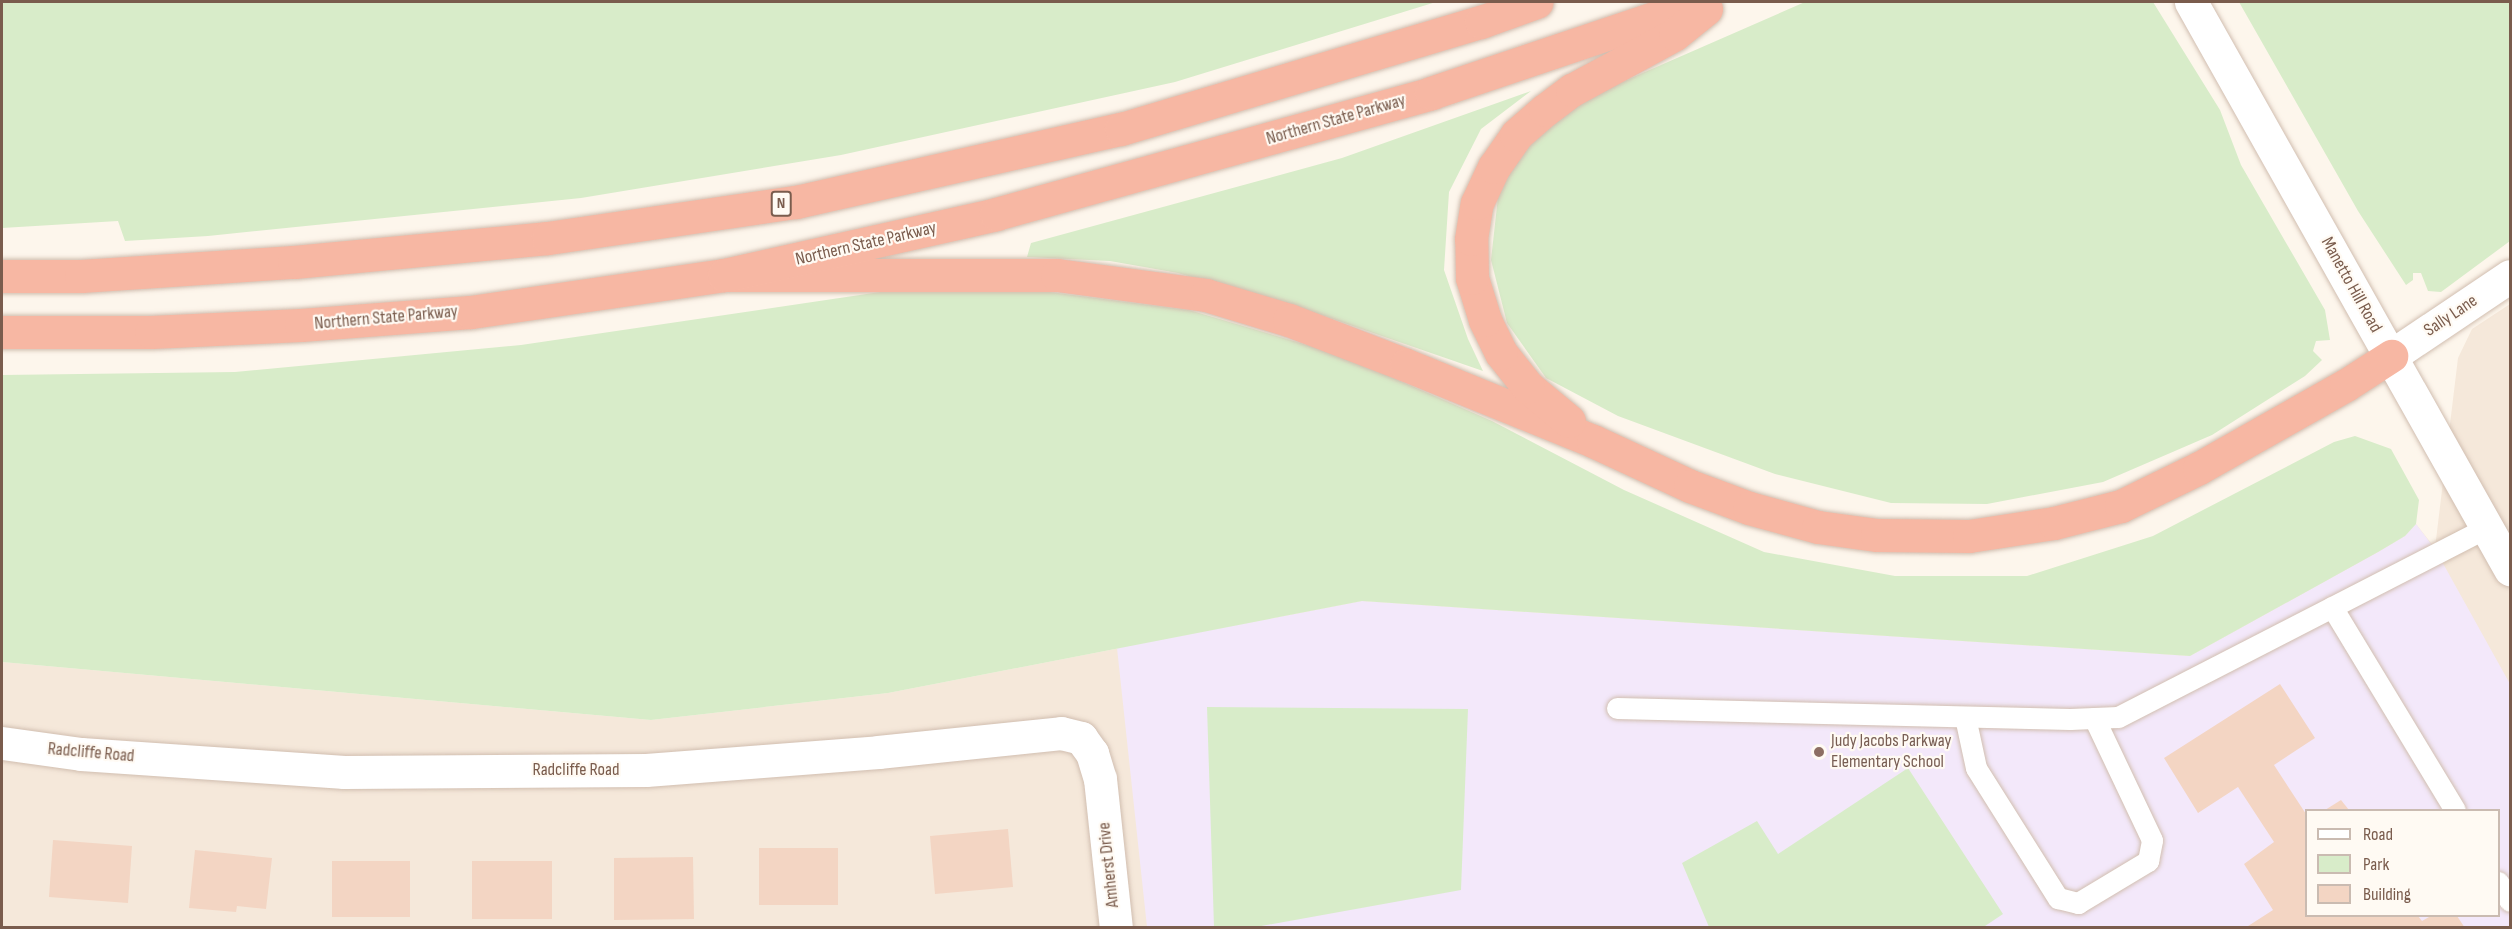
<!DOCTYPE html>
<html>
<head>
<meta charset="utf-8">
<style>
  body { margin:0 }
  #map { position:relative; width:2512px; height:929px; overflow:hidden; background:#fdf6ec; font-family:"Sofia Sans Condensed",sans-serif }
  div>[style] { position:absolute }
  .residential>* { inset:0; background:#f5e8da }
  .education>* { inset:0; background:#f3e8fa }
  .green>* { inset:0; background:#d8ecc9 }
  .building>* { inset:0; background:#f3d5c3 }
  .roads { filter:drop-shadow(0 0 2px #d1beb0) drop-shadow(0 0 2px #d1beb0) }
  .lane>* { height:21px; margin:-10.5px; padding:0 10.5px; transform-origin:10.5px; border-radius:10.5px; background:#fff }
  .street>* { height:33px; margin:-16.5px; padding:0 16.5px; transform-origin:16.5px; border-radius:16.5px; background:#fff }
  .secondary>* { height:33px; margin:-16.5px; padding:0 16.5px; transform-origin:16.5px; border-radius:16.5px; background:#fff }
  .highway>* { height:33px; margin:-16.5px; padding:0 16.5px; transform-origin:16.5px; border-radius:16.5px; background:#f7b7a3 }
  .dots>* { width:16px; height:16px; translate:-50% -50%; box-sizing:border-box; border:3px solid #fffaf3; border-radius:50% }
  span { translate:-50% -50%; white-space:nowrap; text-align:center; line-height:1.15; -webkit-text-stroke:4.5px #fffaf3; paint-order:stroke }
  .shield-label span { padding:2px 4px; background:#fffaf3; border:2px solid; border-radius:4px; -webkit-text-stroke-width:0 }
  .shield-label { font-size:16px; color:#7a5c4d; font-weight:700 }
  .street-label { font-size:18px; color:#7a5c4d }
  .education-label { font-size:18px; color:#785e54 }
  .left { translate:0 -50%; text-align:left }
  .frame { position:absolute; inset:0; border:3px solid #7a5c4d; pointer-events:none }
  .legend { position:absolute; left:2305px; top:809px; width:195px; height:108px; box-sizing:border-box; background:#fffaf3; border:2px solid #cabbb1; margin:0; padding:8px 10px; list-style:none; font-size:18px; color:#7a5c4d }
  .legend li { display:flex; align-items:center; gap:12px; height:30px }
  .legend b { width:30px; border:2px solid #cabbb1 }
</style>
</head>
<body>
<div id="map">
  <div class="residential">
    <i style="clip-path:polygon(evenodd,2510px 304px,2510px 927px,2px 927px,2px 662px,651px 720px,888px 693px,1362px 601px,2190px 656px,2405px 536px,2416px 524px,2435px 548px,2458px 358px,2472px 329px,2510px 304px,2306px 810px,2498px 810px,2498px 916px,2306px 916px,2306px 810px)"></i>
  </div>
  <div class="education">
    <i style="clip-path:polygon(evenodd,2416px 524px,2435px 549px,2510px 684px,2510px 927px,1147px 927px,1117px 648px,1362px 601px,2190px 656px,2378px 552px,2405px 536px,2416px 524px,2306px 810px,2498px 810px,2498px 916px,2306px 916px,2306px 810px)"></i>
  </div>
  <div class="green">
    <i style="clip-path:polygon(2px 2px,1436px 2px,1175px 82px,841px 155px,581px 198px,208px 236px,125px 241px,118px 221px,2px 228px)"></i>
    <i style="clip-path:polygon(1805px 2px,2153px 2px,2220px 110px,2241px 165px,2325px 310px,2330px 340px,2316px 341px,2313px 351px,2322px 360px,2305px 376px,2212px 435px,2103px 482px,1987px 504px,1891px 503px,1775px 474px,1618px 416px,1546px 378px,1507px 323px,1491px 260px,1498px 197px,1517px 158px,1574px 103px)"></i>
    <i style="clip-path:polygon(2239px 2px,2510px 2px,2510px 241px,2441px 292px,2428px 291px,2421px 273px,2413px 273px,2413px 280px,2406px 285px,2358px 211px)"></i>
    <i style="clip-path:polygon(1531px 91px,1481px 129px,1449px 192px,1444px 270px,1468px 339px,1483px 371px,1324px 316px,1178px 273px,1110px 261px,1027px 257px,1031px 243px,1342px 158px)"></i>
    <i style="clip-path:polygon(880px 292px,1050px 292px,1189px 310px,1341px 355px,1492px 421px,1624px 490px,1764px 552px,1895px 576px,2027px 576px,2153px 536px,2334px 442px,2355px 436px,2391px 449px,2419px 500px,2416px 524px,2405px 536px,2378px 552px,2190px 656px,1362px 601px,888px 693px,651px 720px,2px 662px,2px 375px,235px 372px,521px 345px)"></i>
    <i style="clip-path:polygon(1207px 707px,1468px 709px,1461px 890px,1256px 927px,1214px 927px)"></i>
    <i style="clip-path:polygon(1908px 768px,2003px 914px,1982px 928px,1709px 927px,1682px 863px,1757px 821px,1778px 854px)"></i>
  </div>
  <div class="building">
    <i style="clip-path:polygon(2280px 684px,2315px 738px,2274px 765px,2306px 814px,2306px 916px,2418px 916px,2422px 921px,2429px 917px,2428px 916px,2457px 916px,2465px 928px,2245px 928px,2273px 910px,2244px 864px,2274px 842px,2238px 787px,2198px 813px,2164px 758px)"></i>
    <i style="clip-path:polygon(2341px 800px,2349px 810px,2325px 810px)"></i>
    <i style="clip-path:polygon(1008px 829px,1013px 887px,935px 894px,930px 836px)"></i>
    <i style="clip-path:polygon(53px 840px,132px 846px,128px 903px,49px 897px)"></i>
    <i style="clip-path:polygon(759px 848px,838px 848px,838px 905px,759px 905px)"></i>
    <i style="clip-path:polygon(195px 850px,272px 858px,266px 909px,237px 906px,236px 912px,189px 908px)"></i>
    <i style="clip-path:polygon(693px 857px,694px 919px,614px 920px,614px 858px)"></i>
    <i style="clip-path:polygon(332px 861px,410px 861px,410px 917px,332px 917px)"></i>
    <i style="clip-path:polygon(472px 861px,552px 861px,552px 919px,472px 919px)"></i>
  </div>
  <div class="roads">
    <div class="lane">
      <i style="left:2332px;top:607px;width:237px;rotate:58.8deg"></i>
      <i style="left:1617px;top:708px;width:453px;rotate:1.4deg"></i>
      <i style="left:2070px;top:719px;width:48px;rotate:-2.4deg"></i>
      <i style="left:2118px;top:717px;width:415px;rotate:-27.2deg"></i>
      <i style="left:1965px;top:717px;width:52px;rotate:77.8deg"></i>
      <i style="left:1976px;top:768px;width:154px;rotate:57.8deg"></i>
      <i style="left:2058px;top:898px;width:21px;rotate:14deg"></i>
      <i style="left:2078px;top:903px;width:82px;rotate:-31deg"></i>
      <i style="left:2148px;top:861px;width:21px;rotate:-79deg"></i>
      <i style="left:2152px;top:840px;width:135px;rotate:-115.4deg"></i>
      <i style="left:2498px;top:882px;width:22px;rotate:58deg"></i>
    </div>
    <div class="street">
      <i style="left:2391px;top:356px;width:143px;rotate:-33.9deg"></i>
      <i style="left:2px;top:743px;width:80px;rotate:7.9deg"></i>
      <i style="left:81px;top:754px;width:264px;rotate:3.9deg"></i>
      <i style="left:344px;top:772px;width:302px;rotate:-0.4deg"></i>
      <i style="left:646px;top:770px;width:233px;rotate:-4.4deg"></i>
      <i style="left:878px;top:752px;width:184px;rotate:-5.9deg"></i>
      <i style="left:1061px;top:733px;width:21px;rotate:14deg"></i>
      <i style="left:1081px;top:738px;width:19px;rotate:54deg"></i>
      <i style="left:1092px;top:753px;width:27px;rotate:73deg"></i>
      <i style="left:1100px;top:779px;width:150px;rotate:83.9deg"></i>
    </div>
    <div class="secondary">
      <i style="left:2191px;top:2px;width:651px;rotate:60.64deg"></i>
    </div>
    <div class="highway">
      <i style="left:724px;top:275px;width:333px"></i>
      <i style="left:1057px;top:275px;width:150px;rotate:7.6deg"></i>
      <i style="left:1206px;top:295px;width:87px;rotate:16.8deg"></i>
      <i style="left:1289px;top:320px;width:125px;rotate:21deg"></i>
      <i style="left:1406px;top:365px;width:202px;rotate:22.1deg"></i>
      <i style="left:1593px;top:441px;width:107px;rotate:24.9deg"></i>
      <i style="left:1690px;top:486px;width:63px;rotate:20.4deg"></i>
      <i style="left:1749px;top:508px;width:72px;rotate:15.4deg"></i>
      <i style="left:1818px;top:527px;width:60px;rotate:7.7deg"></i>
      <i style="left:1877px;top:535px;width:92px;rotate:0.6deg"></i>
      <i style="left:1969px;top:536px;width:86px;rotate:-8.7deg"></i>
      <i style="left:2054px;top:523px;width:69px;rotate:-14.2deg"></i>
      <i style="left:2121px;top:506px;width:87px;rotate:-26deg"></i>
      <i style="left:2199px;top:468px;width:169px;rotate:-29.5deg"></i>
      <i style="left:2346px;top:385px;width:54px;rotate:-32.8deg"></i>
      <i style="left:2px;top:276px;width:79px"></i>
      <i style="left:81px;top:276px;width:213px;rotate:-3.8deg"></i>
      <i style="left:294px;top:262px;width:255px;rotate:-5.4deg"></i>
      <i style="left:548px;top:238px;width:251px;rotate:-8.3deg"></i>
      <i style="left:796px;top:202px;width:333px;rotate:-12.7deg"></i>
      <i style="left:1121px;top:129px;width:376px;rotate:-16.6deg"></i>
      <i style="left:1481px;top:22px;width:59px;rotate:-19.7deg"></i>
      <i style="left:2px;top:332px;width:149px"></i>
      <i style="left:151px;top:332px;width:150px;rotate:-2.7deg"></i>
      <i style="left:301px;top:325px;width:170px;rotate:-4.4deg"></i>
      <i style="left:471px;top:312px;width:256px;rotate:-8.3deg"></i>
      <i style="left:724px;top:275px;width:279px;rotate:-12.6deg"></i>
      <i style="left:996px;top:214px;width:452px;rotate:-15.5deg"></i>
      <i style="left:1431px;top:93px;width:286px;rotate:-18.6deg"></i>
      <i style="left:1569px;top:421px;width:53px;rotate:-140.3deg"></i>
      <i style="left:1528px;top:387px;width:43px;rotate:-128.5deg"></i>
      <i style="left:1501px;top:353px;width:37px;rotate:-116deg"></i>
      <i style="left:1485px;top:320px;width:44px;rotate:-107.2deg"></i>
      <i style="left:1472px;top:278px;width:39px;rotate:-91deg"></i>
      <i style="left:1471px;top:239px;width:36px;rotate:-81deg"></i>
      <i style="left:1477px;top:203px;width:40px;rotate:-65deg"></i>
      <i style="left:1494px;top:167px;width:39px;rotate:-55deg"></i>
      <i style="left:1516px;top:135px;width:38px;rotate:-41deg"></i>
      <i style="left:1545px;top:110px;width:34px;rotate:-37deg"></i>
      <i style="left:1572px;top:90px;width:117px;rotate:-28.5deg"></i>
      <i style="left:1675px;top:34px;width:40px;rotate:-39deg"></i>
    </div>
  </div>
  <div class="dots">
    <i style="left:1819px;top:752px;background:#8d6e63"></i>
  </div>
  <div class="shield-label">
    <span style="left:781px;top:204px">N</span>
  </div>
  <div class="street-label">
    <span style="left:1336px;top:120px;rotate:-16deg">Northern State Parkway</span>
    <span style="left:866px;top:244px;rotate:-13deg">Northern State Parkway</span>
    <span style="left:2351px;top:285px;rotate:61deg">Manetto Hill Road</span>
    <span style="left:2451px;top:316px;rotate:-34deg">Sally Lane</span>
    <span style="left:386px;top:318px;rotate:-5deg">Northern State Parkway</span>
    <span style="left:91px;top:753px;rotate:5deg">Radcliffe Road</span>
    <span style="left:576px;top:770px">Radcliffe Road</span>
    <span style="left:1109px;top:865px;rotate:-96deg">Amherst Drive</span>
  </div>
  <div class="education-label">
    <span class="left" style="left:1831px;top:752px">Judy Jacobs Parkway<br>Elementary School</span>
  </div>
  <div class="frame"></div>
  <ul class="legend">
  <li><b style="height:8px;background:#fff"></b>Road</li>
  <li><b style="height:16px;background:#d8ecc9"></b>Park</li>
  <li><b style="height:16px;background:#f3d5c3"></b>Building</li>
  </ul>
</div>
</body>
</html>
